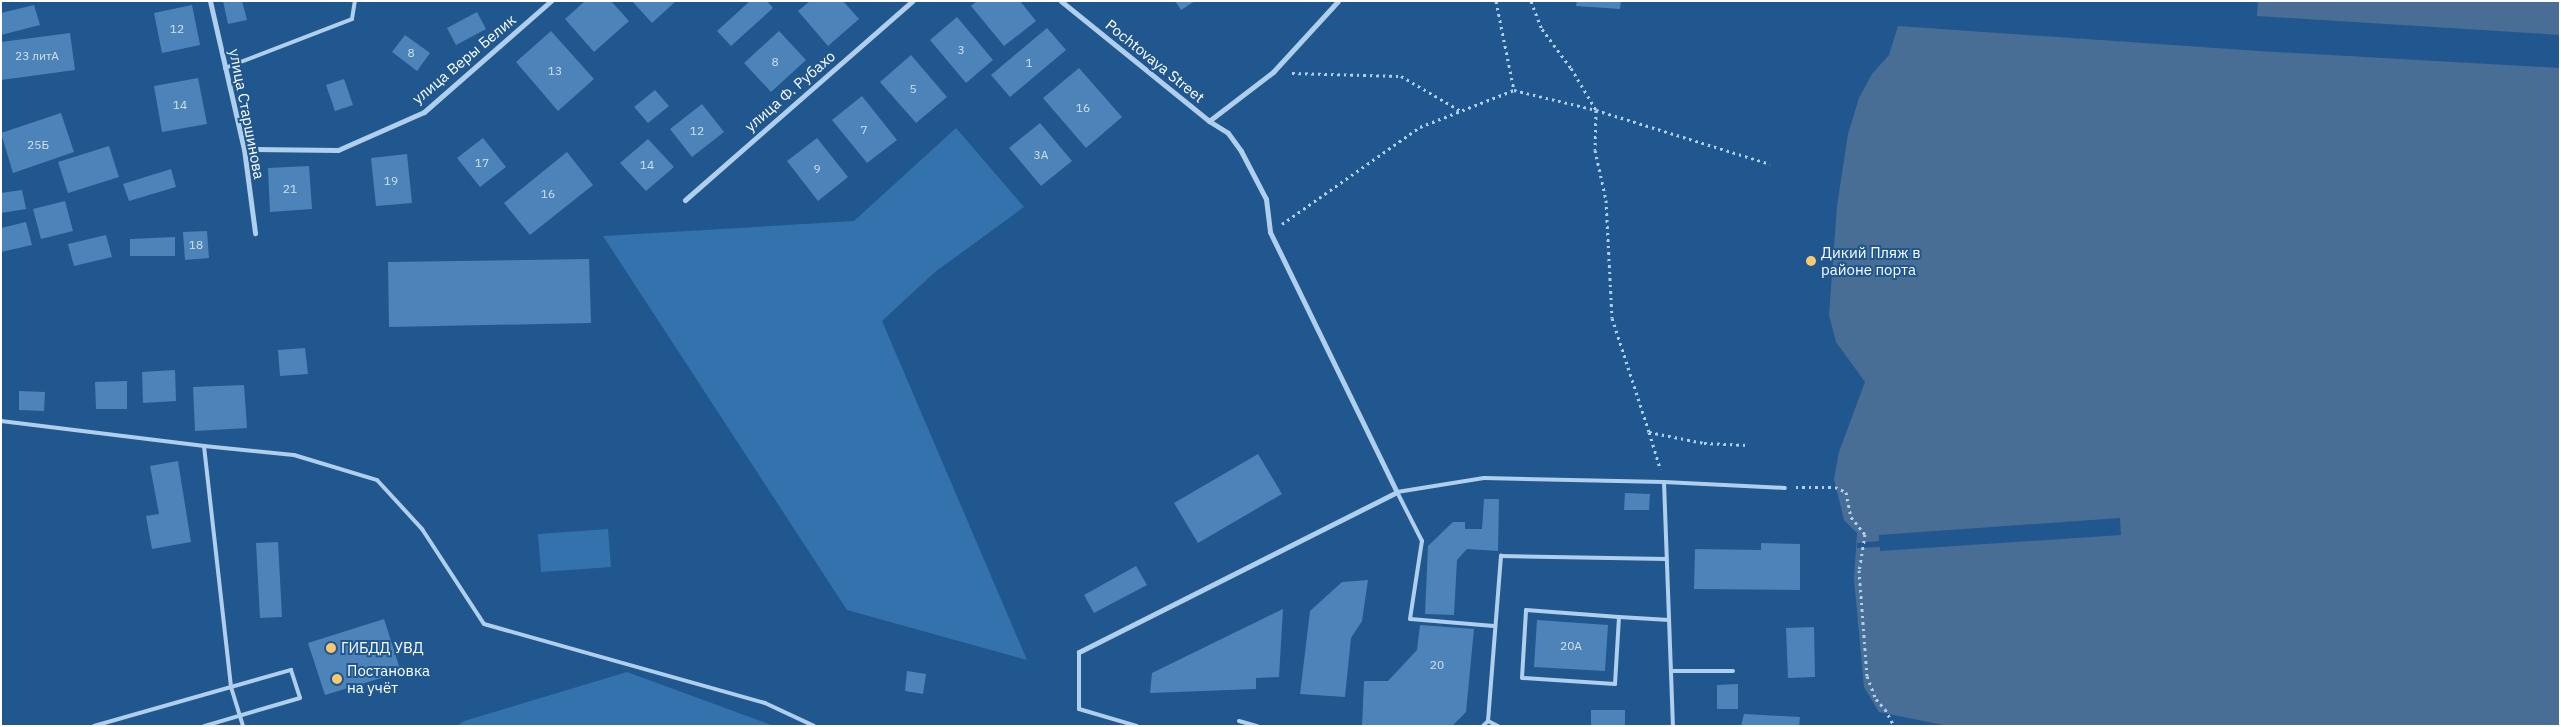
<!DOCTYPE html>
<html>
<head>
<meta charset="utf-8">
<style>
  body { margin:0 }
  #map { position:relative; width:2561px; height:727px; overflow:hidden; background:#20578e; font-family:"IBM Plex Sans",sans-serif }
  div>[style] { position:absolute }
  .green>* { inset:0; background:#3372ac }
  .water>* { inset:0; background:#486e95 }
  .pier>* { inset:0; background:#20578e }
  .building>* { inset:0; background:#4c83b8 }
  .path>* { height:3px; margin-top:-1.5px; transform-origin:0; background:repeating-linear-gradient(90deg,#afcfec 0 2.5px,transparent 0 6.5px) }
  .service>* { height:4px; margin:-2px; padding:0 2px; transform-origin:2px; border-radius:2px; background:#afcfec }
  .minor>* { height:5px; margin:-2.5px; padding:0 2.5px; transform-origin:2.5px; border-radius:2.5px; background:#afcfec }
  .dots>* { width:14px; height:14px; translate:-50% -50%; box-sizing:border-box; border:2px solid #20578e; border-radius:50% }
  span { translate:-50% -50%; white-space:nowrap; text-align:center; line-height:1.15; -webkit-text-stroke:4px #20578e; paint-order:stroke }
  .number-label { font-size:12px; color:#d2e0ed }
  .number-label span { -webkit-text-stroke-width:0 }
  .street-label { font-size:15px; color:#fff }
  .poi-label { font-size:15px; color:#fff }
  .left { translate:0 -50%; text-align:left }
  .frame { position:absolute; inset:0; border:2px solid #fff; pointer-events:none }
</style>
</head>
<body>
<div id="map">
  <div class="green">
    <i style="clip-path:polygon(956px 128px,1024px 207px,935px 272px,882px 321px,1027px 660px,847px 610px,603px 236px,854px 221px)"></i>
    <i style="clip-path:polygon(608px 529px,611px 567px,541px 572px,538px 534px)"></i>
    <i style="clip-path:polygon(627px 672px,774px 726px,457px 726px,464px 721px)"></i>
  </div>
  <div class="water">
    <i style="clip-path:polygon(2258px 1px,2560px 1px,2560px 35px,2257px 16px)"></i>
    <i style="clip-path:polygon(1898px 26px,2259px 51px,2560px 68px,2560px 726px,1948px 726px,1879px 712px,1864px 687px,1854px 579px,1857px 533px,1844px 520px,1834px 479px,1839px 452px,1865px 382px,1836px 342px,1829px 315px,1837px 206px,1848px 134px,1859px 98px,1872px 74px,1889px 55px)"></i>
  </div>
  <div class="pier">
    <i style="clip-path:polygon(2120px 518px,2121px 535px,1880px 551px,1880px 547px,1857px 548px,1857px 543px,1879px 541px,1879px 535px)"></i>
  </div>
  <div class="building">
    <i style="clip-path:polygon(223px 1px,242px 1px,247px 20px,228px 24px)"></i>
    <i style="clip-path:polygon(585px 1px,611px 1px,629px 21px,594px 52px,565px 19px)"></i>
    <i style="clip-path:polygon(632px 1px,676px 1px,652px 23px)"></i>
    <i style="clip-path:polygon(750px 1px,767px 1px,773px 8px,731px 46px,717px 31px)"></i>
    <i style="clip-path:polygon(810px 1px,843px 1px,859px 19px,828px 46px,798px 11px)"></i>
    <i style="clip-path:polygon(977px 1px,1020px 1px,1036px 21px,1004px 46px,971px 6px)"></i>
    <i style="clip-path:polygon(1175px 1px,1195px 1px,1181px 10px)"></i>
    <i style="clip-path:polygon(1577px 1px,1621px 1px,1620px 9px,1576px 6px)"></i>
    <i style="clip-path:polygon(34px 5px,40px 25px,1px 35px,1px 13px)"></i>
    <i style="clip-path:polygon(192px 5px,200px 45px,162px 53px,154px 13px)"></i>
    <i style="clip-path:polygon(477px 12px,486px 29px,456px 45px,447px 28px)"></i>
    <i style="clip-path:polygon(957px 17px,993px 60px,966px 83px,930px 40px)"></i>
    <i style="clip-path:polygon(1047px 28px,1066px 50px,1010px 97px,991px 75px)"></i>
    <i style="clip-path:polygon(551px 31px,594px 79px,558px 111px,516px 62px)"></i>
    <i style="clip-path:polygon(779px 31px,806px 60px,771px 92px,744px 63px)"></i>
    <i style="clip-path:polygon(70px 33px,75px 70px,1px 80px,1px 42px)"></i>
    <i style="clip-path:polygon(405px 35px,430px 53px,417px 71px,392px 52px)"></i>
    <i style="clip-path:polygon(911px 55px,947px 97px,916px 123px,880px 82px)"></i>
    <i style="clip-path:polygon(1079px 68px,1122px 117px,1086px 148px,1043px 98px)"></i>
    <i style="clip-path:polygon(198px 78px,207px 124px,162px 132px,154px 86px)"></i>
    <i style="clip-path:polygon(344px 79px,353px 105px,335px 111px,326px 85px)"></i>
    <i style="clip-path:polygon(655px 90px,669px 106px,648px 123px,634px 107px)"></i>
    <i style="clip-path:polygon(862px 96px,897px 140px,867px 163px,832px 120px)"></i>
    <i style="clip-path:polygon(702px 104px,724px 132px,692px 157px,670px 129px)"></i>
    <i style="clip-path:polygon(61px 113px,74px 152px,13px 173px,1px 133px)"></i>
    <i style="clip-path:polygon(1040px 123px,1072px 161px,1041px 186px,1009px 148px)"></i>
    <i style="clip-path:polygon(483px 138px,506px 167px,480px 187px,457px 158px)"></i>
    <i style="clip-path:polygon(817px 138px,848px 177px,818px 201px,787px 161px)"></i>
    <i style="clip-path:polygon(648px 139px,674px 167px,646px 191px,620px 163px)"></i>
    <i style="clip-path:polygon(109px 146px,119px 177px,68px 193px,58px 162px)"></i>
    <i style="clip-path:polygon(567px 152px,593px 185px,530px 235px,504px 203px)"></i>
    <i style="clip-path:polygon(407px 154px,412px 203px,376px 206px,371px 158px)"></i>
    <i style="clip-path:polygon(309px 166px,312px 209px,270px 212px,268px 168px)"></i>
    <i style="clip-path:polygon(171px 169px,176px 187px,129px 201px,123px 184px)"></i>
    <i style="clip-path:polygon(22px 190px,26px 209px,1px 213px,1px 193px)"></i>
    <i style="clip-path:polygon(65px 201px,73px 231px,41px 239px,33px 209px)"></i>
    <i style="clip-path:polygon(26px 222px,32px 245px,1px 252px,1px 228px)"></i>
    <i style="clip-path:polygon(207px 231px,209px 258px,185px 260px,183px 232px)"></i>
    <i style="clip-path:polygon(106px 235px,112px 257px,74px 266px,68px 244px)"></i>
    <i style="clip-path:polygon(175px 237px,175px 256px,130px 256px,130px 239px)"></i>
    <i style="clip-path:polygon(589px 259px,591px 323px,389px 327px,388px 262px)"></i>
    <i style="clip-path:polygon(305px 348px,308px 374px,280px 376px,278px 350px)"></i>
    <i style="clip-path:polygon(175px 370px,176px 401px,143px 403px,142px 372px)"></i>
    <i style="clip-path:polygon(127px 381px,127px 409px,96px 409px,95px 382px)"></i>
    <i style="clip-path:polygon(244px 385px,247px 428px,195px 431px,193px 387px)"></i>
    <i style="clip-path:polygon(19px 391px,45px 392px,44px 411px,19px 410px)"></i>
    <i style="clip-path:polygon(1258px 454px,1282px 494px,1198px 543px,1174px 503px)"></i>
    <i style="clip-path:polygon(178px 461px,191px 542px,152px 549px,146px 516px,159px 514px,150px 466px)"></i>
    <i style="clip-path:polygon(1625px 493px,1650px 494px,1649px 510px,1624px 510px)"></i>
    <i style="clip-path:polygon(1484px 499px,1499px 499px,1498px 551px,1467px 549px,1457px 560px,1454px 615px,1425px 614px,1428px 546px,1453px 522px,1465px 522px,1465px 529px,1482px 529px)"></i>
    <i style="clip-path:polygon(278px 542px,282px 617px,260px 618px,256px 543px)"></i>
    <i style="clip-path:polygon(1761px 543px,1800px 544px,1800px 590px,1694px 589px,1695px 549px,1761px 550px)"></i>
    <i style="clip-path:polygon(1136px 566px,1147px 585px,1094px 613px,1084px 595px)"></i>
    <i style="clip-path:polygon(1368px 580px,1362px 621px,1351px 638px,1345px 697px,1300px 694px,1310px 611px,1342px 582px)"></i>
    <i style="clip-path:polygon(1283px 609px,1279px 677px,1256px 678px,1256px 689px,1150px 693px,1152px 673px)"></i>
    <i style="clip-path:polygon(384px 619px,401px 672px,325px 695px,308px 643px)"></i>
    <i style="clip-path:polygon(1537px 620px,1608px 625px,1605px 671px,1534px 667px)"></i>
    <i style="clip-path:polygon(1420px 625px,1474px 629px,1466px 712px,1452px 726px,1362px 726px,1364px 681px,1388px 681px,1417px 650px)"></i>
    <i style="clip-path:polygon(1814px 627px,1815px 677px,1788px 678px,1786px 628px)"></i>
    <i style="clip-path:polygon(907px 671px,926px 674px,923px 694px,905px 691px)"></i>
    <i style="clip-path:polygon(1738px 684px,1738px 709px,1717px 709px,1717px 685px)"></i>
    <i style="clip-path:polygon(1591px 710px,1625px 710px,1625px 726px,1591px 726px)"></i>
    <i style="clip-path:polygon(1744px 714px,1800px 717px,1799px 726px,1741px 726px)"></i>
  </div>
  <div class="path">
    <i style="left:1496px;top:1px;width:91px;rotate:78.6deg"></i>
    <i style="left:1514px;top:90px;width:84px;rotate:13.7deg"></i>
    <i style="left:1596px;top:110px;width:182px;rotate:17.2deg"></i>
    <i style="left:1531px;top:1px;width:30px;rotate:69deg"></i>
    <i style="left:1542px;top:29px;width:49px;rotate:53.4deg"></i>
    <i style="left:1571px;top:68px;width:49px;rotate:59.2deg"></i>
    <i style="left:1596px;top:110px;width:40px;rotate:91.4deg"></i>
    <i style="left:1595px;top:150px;width:51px;rotate:77.6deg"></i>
    <i style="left:1606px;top:200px;width:118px;rotate:87.1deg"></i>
    <i style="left:1612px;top:318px;width:120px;rotate:72deg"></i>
    <i style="left:1649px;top:432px;width:56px;rotate:11.3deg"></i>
    <i style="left:1704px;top:443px;width:43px;rotate:2.7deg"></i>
    <i style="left:1292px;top:73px;width:109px;rotate:1.6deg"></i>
    <i style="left:1401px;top:76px;width:69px;rotate:30.3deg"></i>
    <i style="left:1282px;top:224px;width:169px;rotate:-35.1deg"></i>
    <i style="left:1420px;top:127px;width:101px;rotate:-21.5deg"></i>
    <i style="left:1649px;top:432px;width:39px;rotate:73deg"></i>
    <i style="left:1796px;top:487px;width:39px"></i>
    <i style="left:1835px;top:487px;width:12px;rotate:24deg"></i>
    <i style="left:1846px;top:492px;width:25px;rotate:79deg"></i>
    <i style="left:1851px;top:517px;width:22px;rotate:51deg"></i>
    <i style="left:1865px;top:534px;width:36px;rotate:99deg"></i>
    <i style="left:1859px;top:570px;width:106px;rotate:85.7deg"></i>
    <i style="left:1867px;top:676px;width:25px;rotate:69deg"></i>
    <i style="left:1876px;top:699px;width:13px;rotate:48deg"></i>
    <i style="left:1885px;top:709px;width:19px;rotate:62deg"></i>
  </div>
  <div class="service">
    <i style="left:225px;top:68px;width:136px;rotate:-21.1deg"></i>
    <i style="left:352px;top:19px;width:18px;rotate:-81deg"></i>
    <i style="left:1px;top:421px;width:205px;rotate:7deg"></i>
    <i style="left:204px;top:446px;width:90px;rotate:5.7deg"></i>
    <i style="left:294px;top:455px;width:87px;rotate:16.8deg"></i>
    <i style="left:377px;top:480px;width:67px;rotate:47.4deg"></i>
    <i style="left:422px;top:529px;width:113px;rotate:56.9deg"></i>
    <i style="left:484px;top:624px;width:292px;rotate:15.7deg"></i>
    <i style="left:765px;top:703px;width:54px;rotate:25.1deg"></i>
    <i style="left:204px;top:446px;width:243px;rotate:83.6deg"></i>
    <i style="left:231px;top:687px;width:41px;rotate:72.9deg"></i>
    <i style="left:1664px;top:482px;width:121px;rotate:2.8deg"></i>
    <i style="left:1619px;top:617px;width:67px;rotate:93.4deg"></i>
    <i style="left:1615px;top:684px;width:93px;rotate:-176.3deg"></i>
    <i style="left:1522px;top:678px;width:68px;rotate:-86.6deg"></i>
    <i style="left:1526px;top:610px;width:93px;rotate:4.3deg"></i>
    <i style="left:1619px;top:617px;width:50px;rotate:3.4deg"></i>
    <i style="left:1494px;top:626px;width:84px;rotate:-175.2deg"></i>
    <i style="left:1410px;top:619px;width:79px;rotate:-81.3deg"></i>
    <i style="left:1422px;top:541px;width:55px;rotate:-117deg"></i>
    <i style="left:1397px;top:492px;width:88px;rotate:-9.1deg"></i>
    <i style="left:1484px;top:478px;width:180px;rotate:1.3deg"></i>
    <i style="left:1664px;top:482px;width:244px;rotate:87.9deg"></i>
    <i style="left:1079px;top:652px;width:57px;rotate:90deg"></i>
    <i style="left:1079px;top:709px;width:60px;rotate:16.3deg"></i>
    <i style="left:1671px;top:671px;width:62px"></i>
    <i style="left:1239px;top:721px;width:19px;rotate:16deg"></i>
    <i style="left:1488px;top:721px;width:166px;rotate:-85.5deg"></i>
    <i style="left:1501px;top:556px;width:165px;rotate:1deg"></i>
    <i style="left:94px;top:726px;width:205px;rotate:-15.9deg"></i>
    <i style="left:291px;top:670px;width:29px;rotate:72deg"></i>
    <i style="left:300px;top:698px;width:100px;rotate:163.7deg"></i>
    <i style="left:1483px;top:726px;width:7px;rotate:-45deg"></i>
    <i style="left:1488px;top:721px;width:11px;rotate:27deg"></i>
  </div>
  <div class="minor">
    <i style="left:210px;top:1px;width:152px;rotate:77.1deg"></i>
    <i style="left:244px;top:149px;width:85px;rotate:82.5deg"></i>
    <i style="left:1061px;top:1px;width:191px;rotate:39deg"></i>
    <i style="left:1209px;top:121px;width:22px;rotate:32deg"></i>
    <i style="left:1228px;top:133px;width:22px;rotate:54deg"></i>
    <i style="left:1241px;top:151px;width:54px;rotate:62.5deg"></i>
    <i style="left:1266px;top:199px;width:33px;rotate:83deg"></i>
    <i style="left:1270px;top:232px;width:289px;rotate:64deg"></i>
    <i style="left:1397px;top:492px;width:356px;rotate:153.3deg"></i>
    <i style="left:1209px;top:121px;width:81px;rotate:-37.4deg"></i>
    <i style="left:1273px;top:72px;width:96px;rotate:-47.5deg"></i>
    <i style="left:244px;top:149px;width:94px;rotate:0.6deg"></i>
    <i style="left:338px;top:150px;width:94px;rotate:-23.8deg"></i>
    <i style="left:424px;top:112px;width:169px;rotate:-41.2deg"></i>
    <i style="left:685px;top:200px;width:302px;rotate:-41.2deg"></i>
  </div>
  <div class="dots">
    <i style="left:1811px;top:261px;background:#fac96f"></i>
    <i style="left:331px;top:648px;background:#fac96f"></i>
    <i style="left:337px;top:679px;background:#fac96f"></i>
  </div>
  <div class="number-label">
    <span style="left:177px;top:29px">12</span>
    <span style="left:961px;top:50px">3</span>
    <span style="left:411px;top:53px">8</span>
    <span style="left:37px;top:56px">23 литА</span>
    <span style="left:775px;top:62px">8</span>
    <span style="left:1029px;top:63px">1</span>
    <span style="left:555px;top:71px">13</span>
    <span style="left:913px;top:89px">5</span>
    <span style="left:180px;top:105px">14</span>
    <span style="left:1083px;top:108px">16</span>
    <span style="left:864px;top:130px">7</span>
    <span style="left:697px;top:131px">12</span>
    <span style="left:38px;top:145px">25Б</span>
    <span style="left:1041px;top:155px">3А</span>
    <span style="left:482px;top:163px">17</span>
    <span style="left:647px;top:165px">14</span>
    <span style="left:817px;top:169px">9</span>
    <span style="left:391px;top:181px">19</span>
    <span style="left:290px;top:189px">21</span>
    <span style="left:548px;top:194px">16</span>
    <span style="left:196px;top:245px">18</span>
    <span style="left:1571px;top:646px">20А</span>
    <span style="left:1437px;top:665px">20</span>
  </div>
  <div class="street-label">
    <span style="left:464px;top:59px;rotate:-40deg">улица Веры Белик</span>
    <span style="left:1155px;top:61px;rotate:39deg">Pochtovaya Street</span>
    <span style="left:790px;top:91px;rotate:-41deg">улица Ф. Рубахо</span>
    <span style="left:247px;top:114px;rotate:79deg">улица Старшинова</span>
  </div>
  <div class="poi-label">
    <span class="left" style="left:1821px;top:261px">Дикий Пляж в<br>районе порта</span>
    <span class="left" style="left:341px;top:648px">ГИБДД УВД</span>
    <span class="left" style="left:347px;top:679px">Постановка<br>на учёт</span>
  </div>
  <div class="frame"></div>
</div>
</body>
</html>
